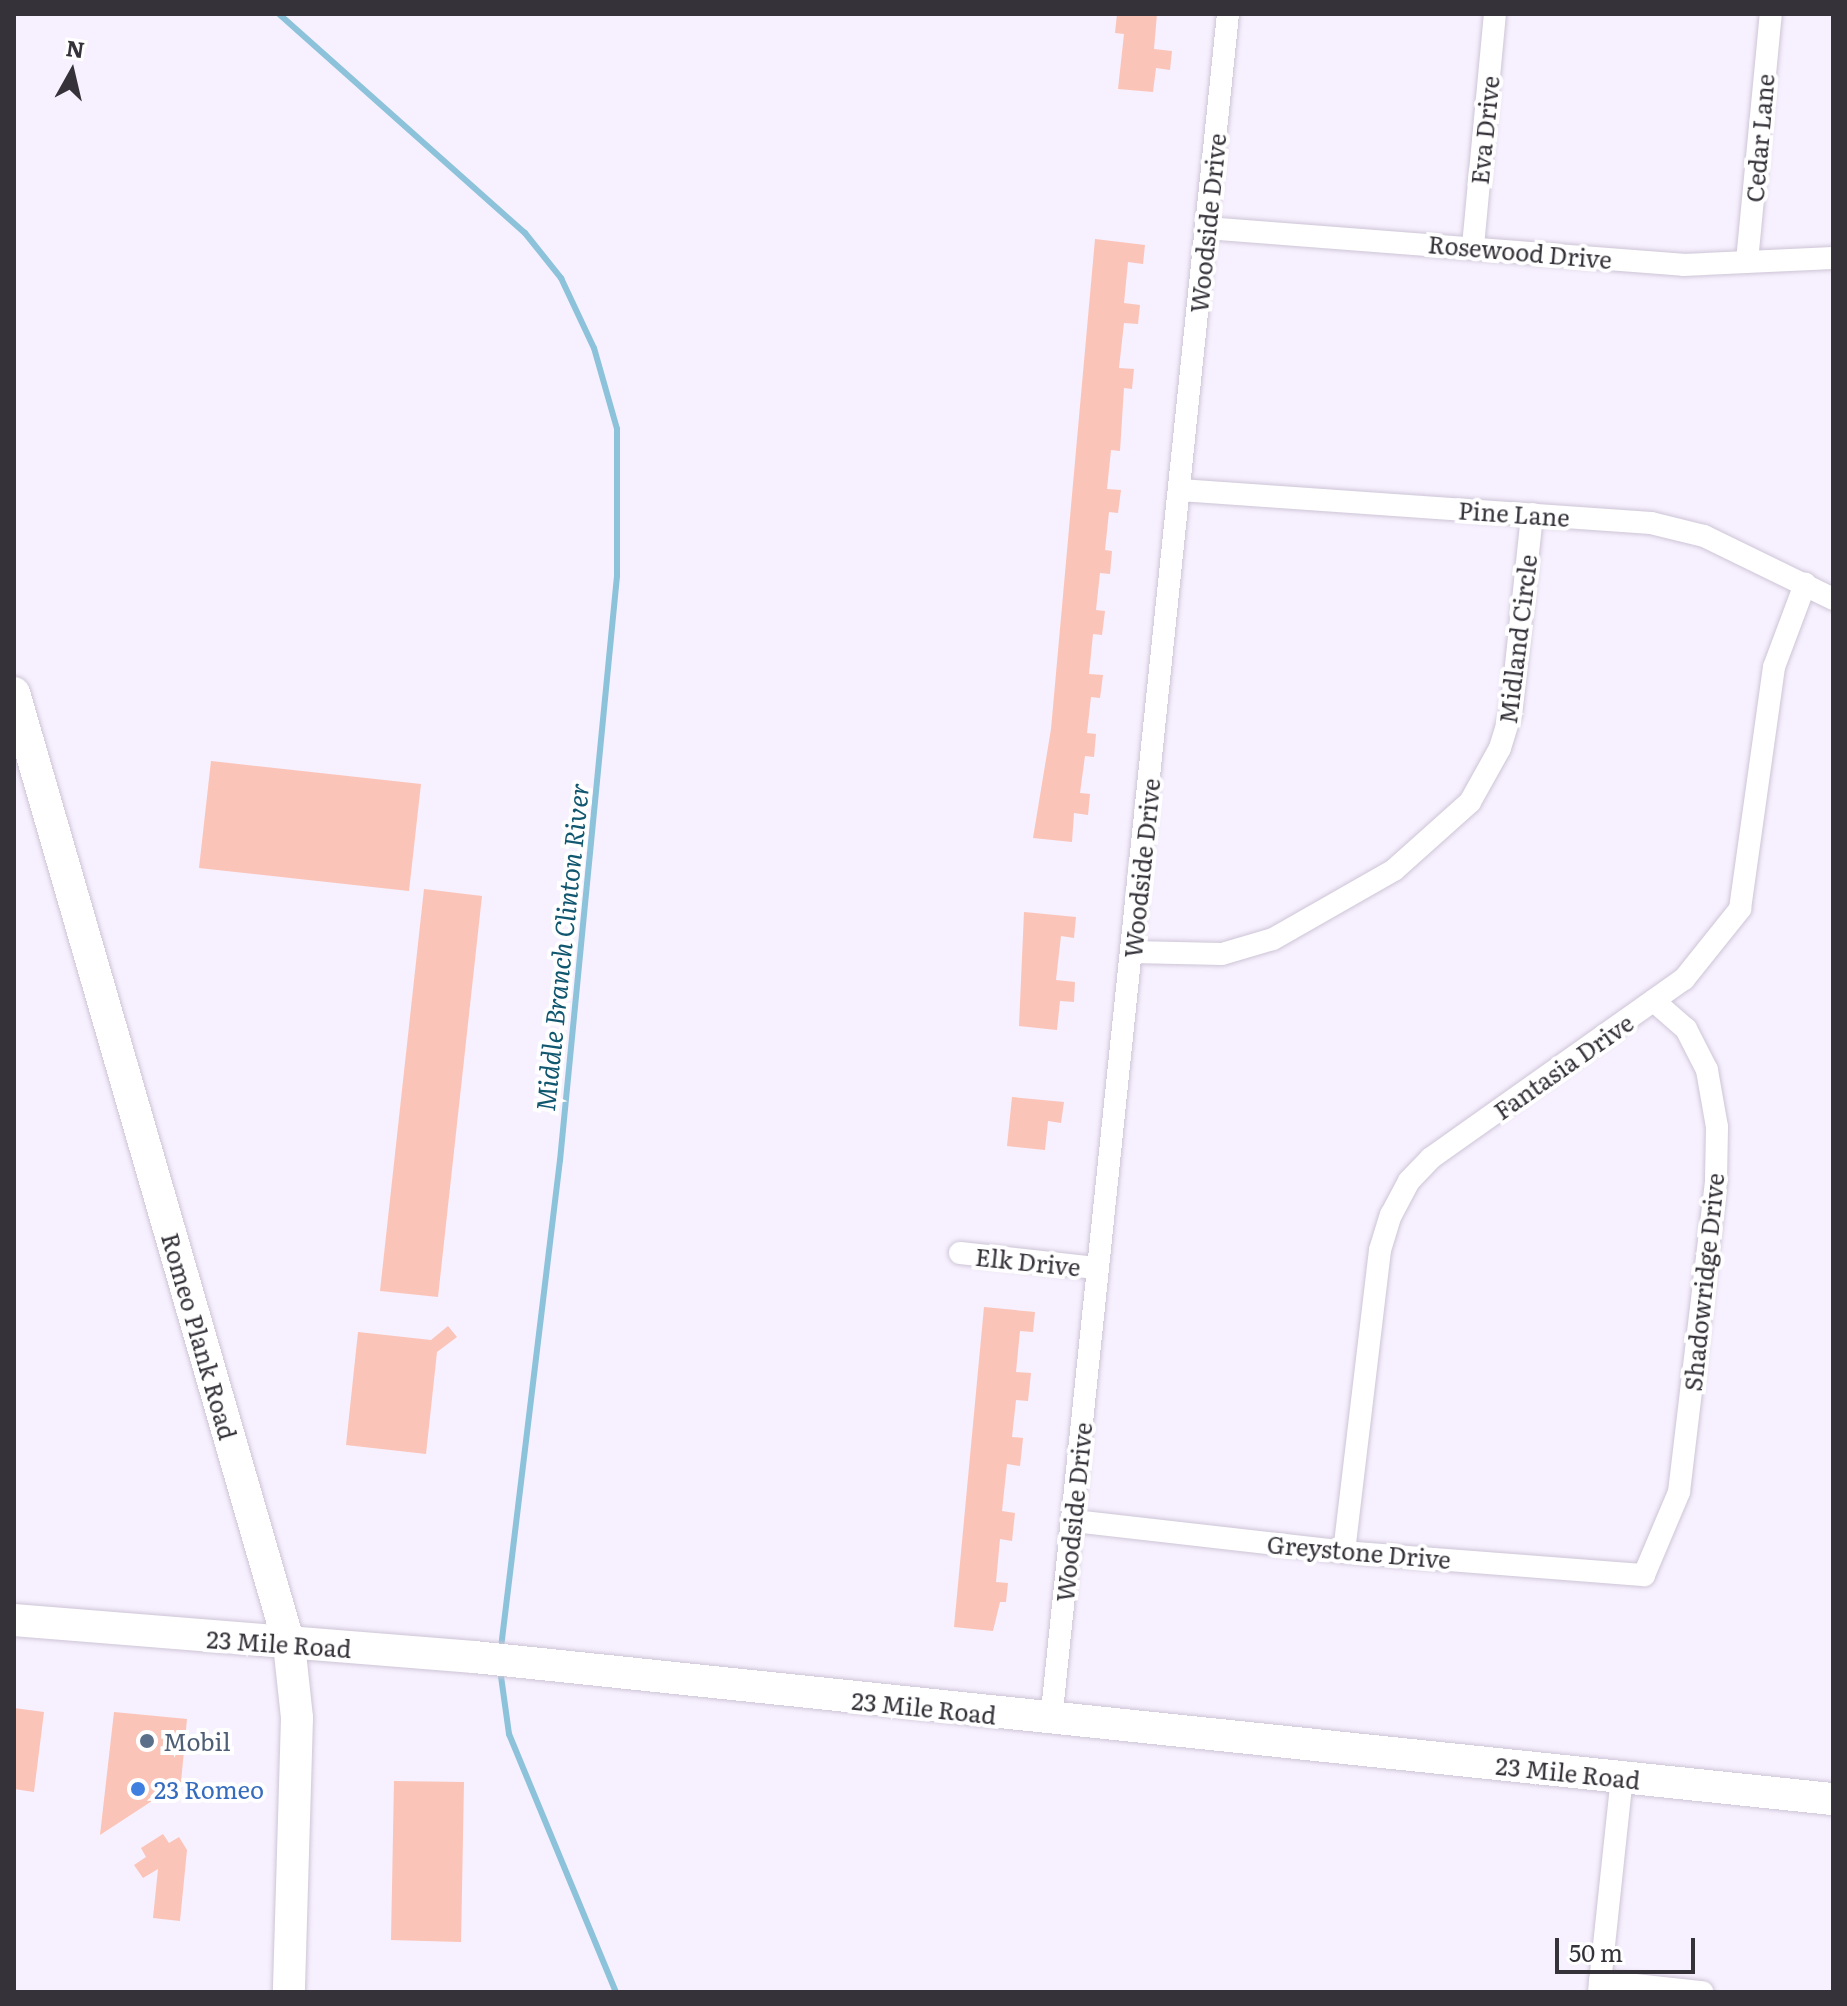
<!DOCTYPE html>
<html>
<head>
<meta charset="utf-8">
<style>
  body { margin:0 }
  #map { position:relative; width:1847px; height:2006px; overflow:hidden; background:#f7f0fe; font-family:Literata,serif }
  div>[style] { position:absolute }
  .stream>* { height:6px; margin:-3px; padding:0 3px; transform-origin:3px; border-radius:3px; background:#8cc2da }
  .building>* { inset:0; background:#fbc4b8 }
  .roads { filter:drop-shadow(0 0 2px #cdc5d6) drop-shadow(0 0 2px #cdc5d6) }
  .minor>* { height:22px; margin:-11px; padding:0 11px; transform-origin:11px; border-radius:11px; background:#fff }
  .secondary>* { height:32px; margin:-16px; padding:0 16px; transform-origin:16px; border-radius:16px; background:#fff }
  .dots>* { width:22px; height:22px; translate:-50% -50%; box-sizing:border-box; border:4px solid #fff; border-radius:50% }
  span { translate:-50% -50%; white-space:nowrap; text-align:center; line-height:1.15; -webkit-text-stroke:8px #fff; paint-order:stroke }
  .street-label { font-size:24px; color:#353239 }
  .service-label { font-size:24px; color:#4e5e75 }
  .left { translate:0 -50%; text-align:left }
  .shop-label { font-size:24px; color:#366cbe }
  .water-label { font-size:26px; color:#115770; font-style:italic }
  .frame { position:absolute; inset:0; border:16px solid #353239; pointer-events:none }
  .north { position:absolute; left:32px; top:32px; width:80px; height:80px; -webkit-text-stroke:6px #fff; paint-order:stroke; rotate:8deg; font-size:22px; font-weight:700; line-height:32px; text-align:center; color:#353239 }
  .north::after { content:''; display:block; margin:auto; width:28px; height:36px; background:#353239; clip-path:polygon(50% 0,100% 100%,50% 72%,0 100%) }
  .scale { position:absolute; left:1555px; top:1938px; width:140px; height:36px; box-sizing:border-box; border:4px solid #353239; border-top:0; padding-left:10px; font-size:24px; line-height:28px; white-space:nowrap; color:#353239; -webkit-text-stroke:6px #fff; paint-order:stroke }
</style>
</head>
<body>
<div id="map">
  <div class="stream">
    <i style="left:279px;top:14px;width:329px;rotate:41.7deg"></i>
    <i style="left:525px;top:233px;width:58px;rotate:51.3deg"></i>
    <i style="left:561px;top:278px;width:77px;rotate:64.8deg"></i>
    <i style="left:594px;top:348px;width:84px;rotate:74.1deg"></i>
    <i style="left:617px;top:429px;width:147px;rotate:90deg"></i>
    <i style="left:617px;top:576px;width:587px;rotate:95.57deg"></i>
    <i style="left:560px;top:1160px;width:494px;rotate:96.9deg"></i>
    <i style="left:500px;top:1669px;width:66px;rotate:82.1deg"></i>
    <i style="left:509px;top:1734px;width:279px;rotate:67.5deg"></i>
  </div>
  <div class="building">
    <i style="clip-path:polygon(1117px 14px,1157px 14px,1154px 49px,1172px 51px,1170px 70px,1156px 68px,1153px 92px,1118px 89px,1124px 34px,1115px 33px)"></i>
    <i style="clip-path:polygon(1095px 239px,1145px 245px,1143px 264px,1128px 262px,1124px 303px,1140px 305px,1138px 324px,1124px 323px,1119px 368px,1134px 369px,1132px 389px,1124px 388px,1120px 451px,1111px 450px,1107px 489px,1121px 490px,1118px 513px,1109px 512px,1105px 550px,1112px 551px,1110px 574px,1100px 573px,1096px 610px,1105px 611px,1102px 635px,1093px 634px,1089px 674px,1103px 675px,1100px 698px,1091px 697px,1087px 733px,1096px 734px,1094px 757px,1085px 756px,1080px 793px,1090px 794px,1088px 815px,1074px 813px,1072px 842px,1033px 838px,1051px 729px)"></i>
    <i style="clip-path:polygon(211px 761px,421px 784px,409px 891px,199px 868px)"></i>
    <i style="clip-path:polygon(424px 889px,482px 896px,438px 1297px,380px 1291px)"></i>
    <i style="clip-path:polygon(1024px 912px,1076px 917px,1074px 938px,1061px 936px,1056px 980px,1075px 982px,1074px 1002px,1060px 1001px,1057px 1030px,1019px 1026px)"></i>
    <i style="clip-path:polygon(1012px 1097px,1064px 1102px,1061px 1123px,1048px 1121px,1045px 1150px,1007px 1146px)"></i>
    <i style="clip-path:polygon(984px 1307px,1035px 1312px,1033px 1332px,1020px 1331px,1016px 1372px,1031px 1373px,1028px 1401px,1016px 1400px,1012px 1437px,1023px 1438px,1020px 1466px,1007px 1464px,1002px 1511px,1015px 1513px,1012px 1541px,1000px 1539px,996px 1582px,1008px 1583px,1006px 1602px,1000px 1602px,993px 1631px,954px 1627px)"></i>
    <i style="clip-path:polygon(448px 1326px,457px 1337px,437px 1352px,426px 1454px,346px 1445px,358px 1332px,431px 1340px)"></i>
    <i style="clip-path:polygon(14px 1708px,44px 1712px,34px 1792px,14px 1789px)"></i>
    <i style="clip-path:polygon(114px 1712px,187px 1719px,181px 1782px,100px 1835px)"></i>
    <i style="clip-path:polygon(394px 1781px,464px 1782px,461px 1942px,391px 1940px)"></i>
    <i style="clip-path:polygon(163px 1834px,169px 1843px,179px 1837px,187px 1850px,180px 1921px,153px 1918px,158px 1869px,143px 1878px,134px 1865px,146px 1857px,141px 1848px)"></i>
  </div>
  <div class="roads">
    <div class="minor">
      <i style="left:1206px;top:228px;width:478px;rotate:4.4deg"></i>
      <i style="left:1683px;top:265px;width:150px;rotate:-2.7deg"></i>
      <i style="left:1473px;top:246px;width:233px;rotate:-84.6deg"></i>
      <i style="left:1747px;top:261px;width:248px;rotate:-84.5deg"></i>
      <i style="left:1180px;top:490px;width:472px;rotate:4deg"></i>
      <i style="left:1651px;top:523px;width:55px;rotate:13.8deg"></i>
      <i style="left:1704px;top:536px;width:144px;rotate:26deg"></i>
      <i style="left:1132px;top:952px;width:90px;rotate:1.3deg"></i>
      <i style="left:1222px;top:954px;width:53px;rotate:-16.4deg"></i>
      <i style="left:1273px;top:939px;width:139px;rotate:-29.7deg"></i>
      <i style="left:1394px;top:870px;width:102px;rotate:-41.8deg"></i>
      <i style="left:1470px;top:802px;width:62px;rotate:-60.9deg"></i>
      <i style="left:1500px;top:748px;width:38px;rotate:-73deg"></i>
      <i style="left:1511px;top:712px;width:199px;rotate:-83.9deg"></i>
      <i style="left:960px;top:1253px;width:137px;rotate:6.3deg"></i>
      <i style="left:1074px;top:1521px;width:272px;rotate:6.5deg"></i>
      <i style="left:1344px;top:1552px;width:301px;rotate:4.4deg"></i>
      <i style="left:1644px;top:1575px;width:90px;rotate:-67.1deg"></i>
      <i style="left:1679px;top:1492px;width:314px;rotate:-83.2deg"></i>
      <i style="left:1716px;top:1180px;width:53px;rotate:-88.9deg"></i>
      <i style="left:1717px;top:1127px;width:58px;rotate:-100deg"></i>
      <i style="left:1707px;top:1070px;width:46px;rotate:-117.1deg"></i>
      <i style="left:1686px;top:1029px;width:43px;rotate:-138.8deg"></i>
      <i style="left:1344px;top:1552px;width:304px;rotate:-83.2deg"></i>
      <i style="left:1380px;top:1250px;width:37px;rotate:-73deg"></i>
      <i style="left:1391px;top:1215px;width:38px;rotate:-62deg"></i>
      <i style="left:1409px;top:1181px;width:32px;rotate:-46deg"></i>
      <i style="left:1431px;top:1158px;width:310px;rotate:-35.3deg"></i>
      <i style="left:1684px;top:979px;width:90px;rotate:-51.3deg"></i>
      <i style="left:1740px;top:909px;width:244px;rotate:-82deg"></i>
      <i style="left:1774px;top:667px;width:89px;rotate:-69.5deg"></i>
      <i style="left:1051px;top:1721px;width:1716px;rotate:-84.08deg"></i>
      <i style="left:1600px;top:1981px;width:103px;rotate:6.2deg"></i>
      <i style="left:1599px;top:1992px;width:215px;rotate:-83.9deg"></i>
    </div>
    <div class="secondary">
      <i style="left:14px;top:693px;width:990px;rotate:73.87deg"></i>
      <i style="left:289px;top:1644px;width:74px;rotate:83.8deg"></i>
      <i style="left:297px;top:1718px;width:274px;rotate:91.7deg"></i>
      <i style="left:14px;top:1620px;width:461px;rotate:4.6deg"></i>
      <i style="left:474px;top:1657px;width:1366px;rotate:5.97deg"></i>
    </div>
  </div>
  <div class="dots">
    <i style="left:147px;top:1741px;background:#5c6f8a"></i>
    <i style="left:138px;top:1789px;background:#3f7fe0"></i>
  </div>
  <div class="street-label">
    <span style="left:1484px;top:130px;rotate:-84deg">Eva Drive</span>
    <span style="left:1759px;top:138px;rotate:-85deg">Cedar Lane</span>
    <span style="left:1207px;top:223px;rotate:-84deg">Woodside Drive</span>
    <span style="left:1520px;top:251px;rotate:5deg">Rosewood Drive</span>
    <span style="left:1514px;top:513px;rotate:4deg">Pine Lane</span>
    <span style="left:1517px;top:639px;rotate:-83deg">Midland Circle</span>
    <span style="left:1141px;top:868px;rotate:-84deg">Woodside Drive</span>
    <span style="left:1563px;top:1066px;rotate:-35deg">Fantasia Drive</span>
    <span style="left:1028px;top:1261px;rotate:6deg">Elk Drive</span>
    <span style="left:1703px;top:1282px;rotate:-84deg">Shadowridge Drive</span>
    <span style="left:200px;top:1336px;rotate:74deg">Romeo Plank Road</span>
    <span style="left:1073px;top:1512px;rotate:-84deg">Woodside Drive</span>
    <span style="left:1359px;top:1551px;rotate:5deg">Greystone Drive</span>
    <span style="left:279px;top:1643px;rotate:4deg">23 Mile Road</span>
    <span style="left:924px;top:1707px;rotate:6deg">23 Mile Road</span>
    <span style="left:1568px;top:1772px;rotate:6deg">23 Mile Road</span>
  </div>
  <div class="service-label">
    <span class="left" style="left:163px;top:1741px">Mobil</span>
  </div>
  <div class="shop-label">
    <span class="left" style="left:154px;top:1789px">23 Romeo</span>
  </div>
  <div class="water-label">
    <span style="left:561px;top:947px;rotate:-84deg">Middle Branch Clinton River</span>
  </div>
  <div class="frame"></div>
  <div class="north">N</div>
  <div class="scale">50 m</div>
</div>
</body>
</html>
